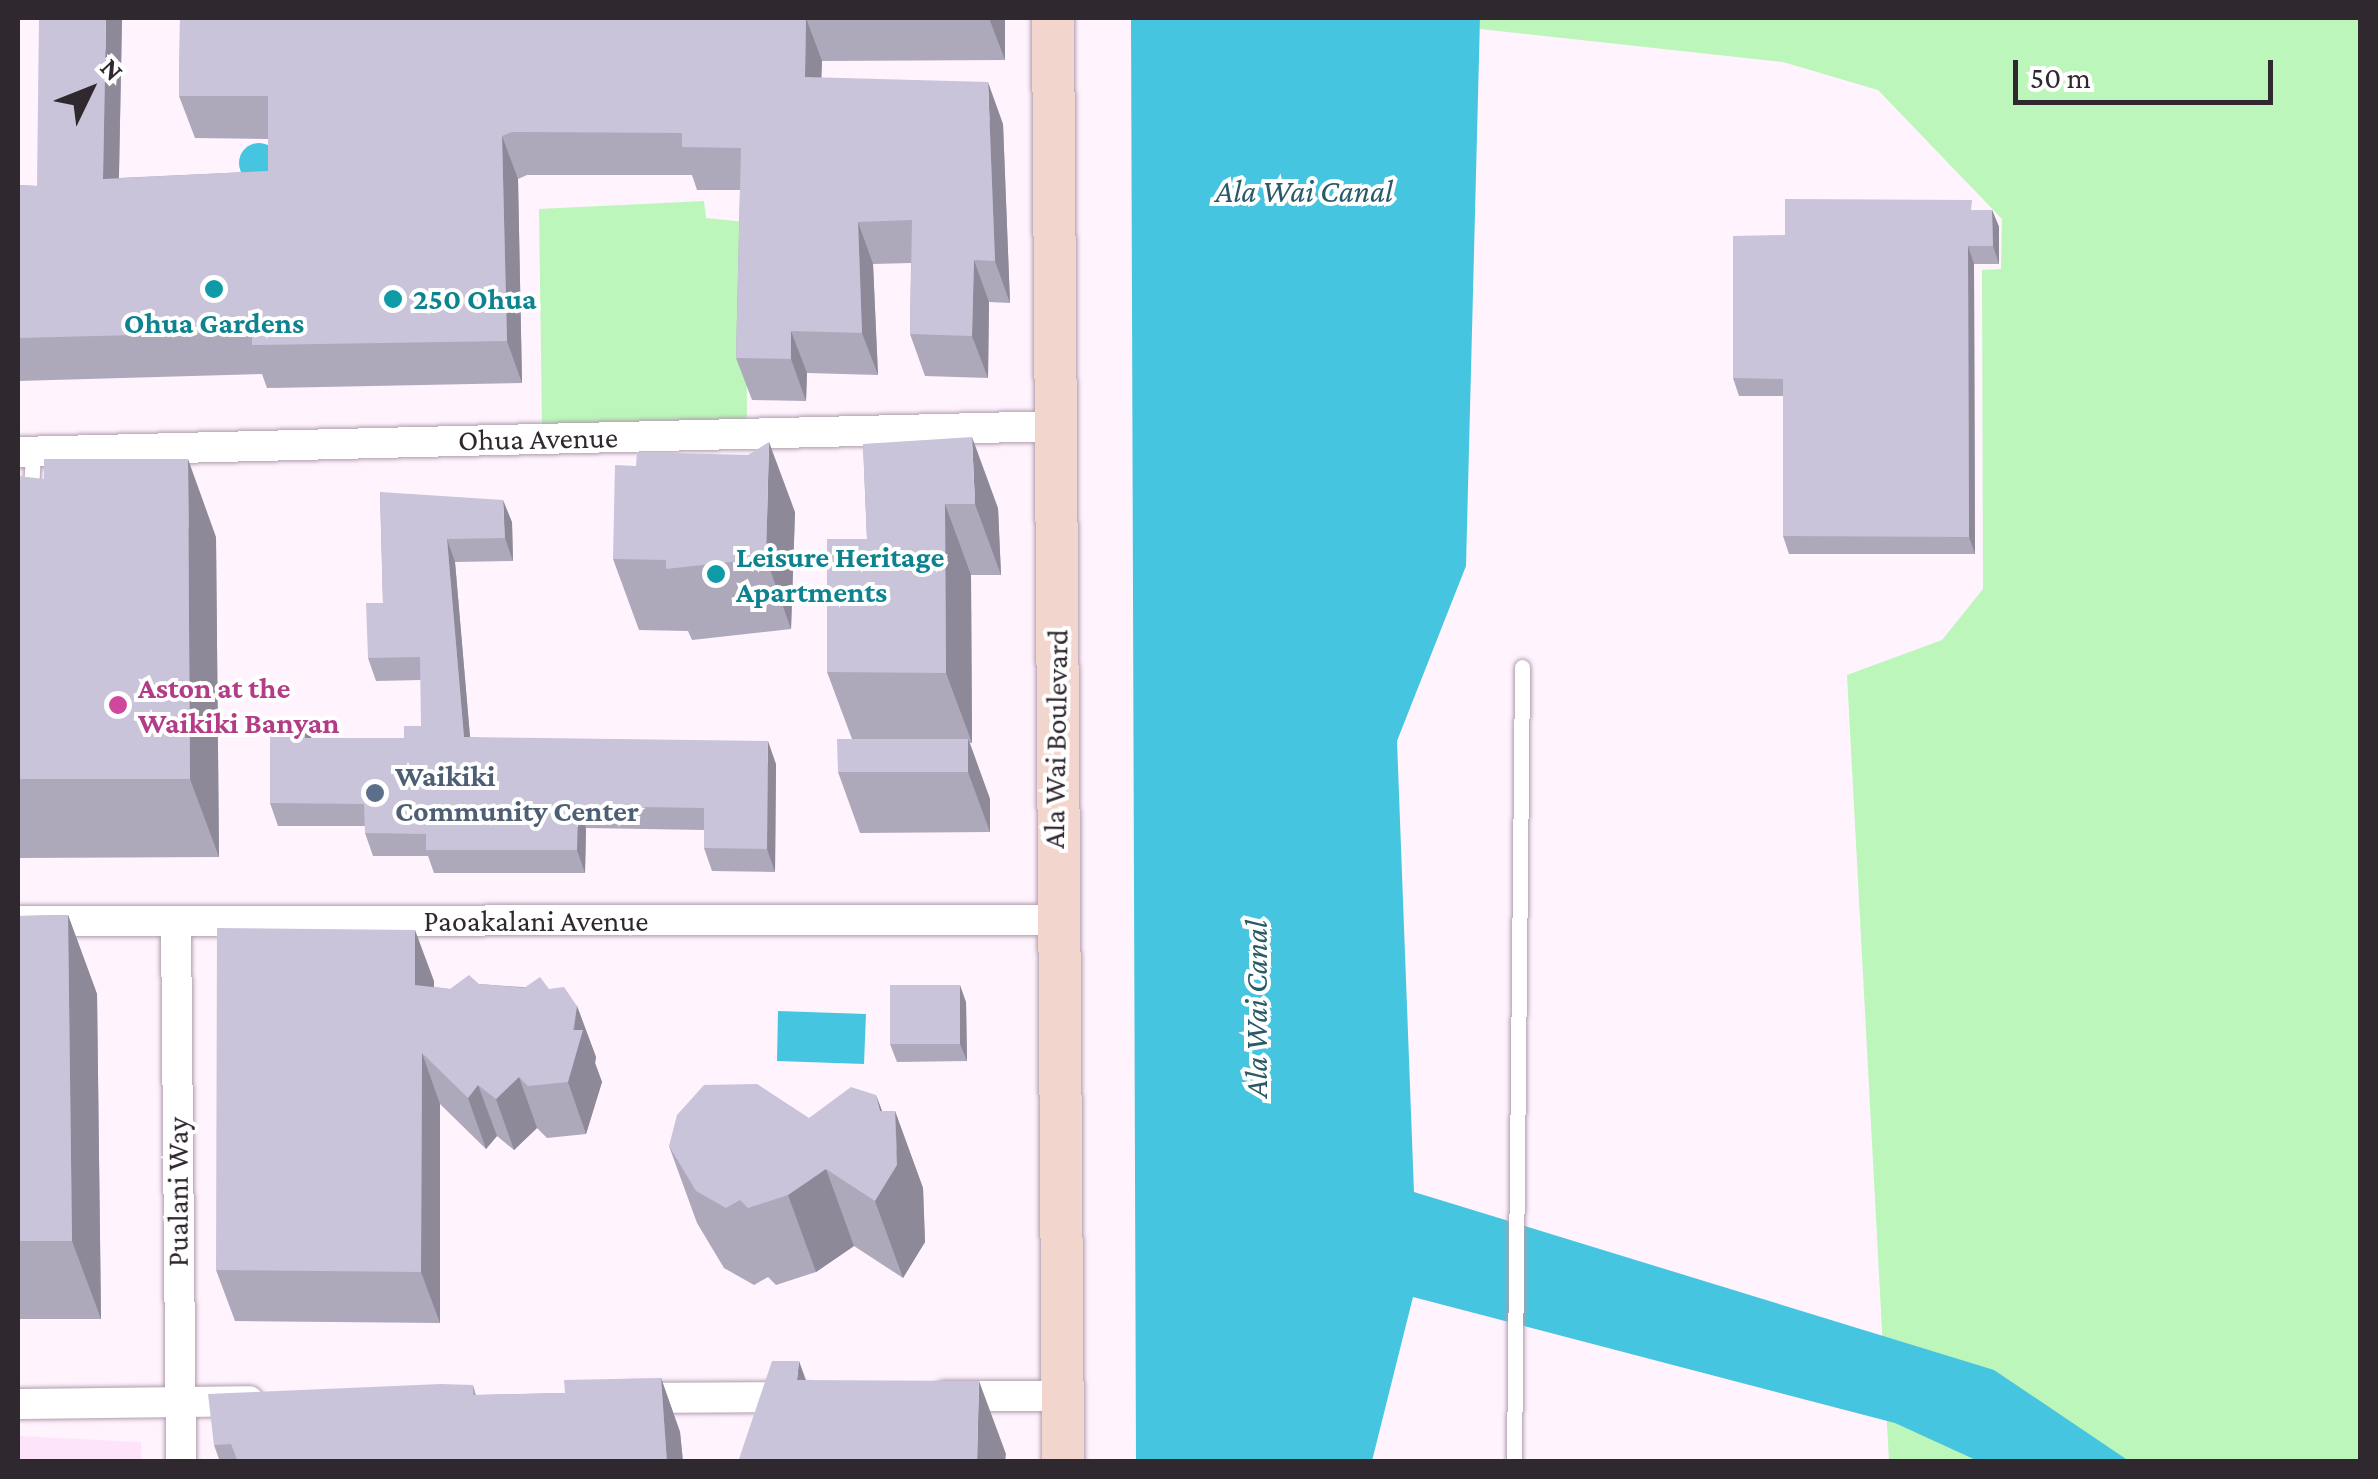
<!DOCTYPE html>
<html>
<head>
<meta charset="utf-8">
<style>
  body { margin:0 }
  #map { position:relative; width:2378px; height:1479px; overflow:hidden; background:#fff3fe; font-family:"Crimson Pro",serif }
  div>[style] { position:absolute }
  .built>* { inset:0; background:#fde4fb }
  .green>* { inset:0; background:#bcf6ba }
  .water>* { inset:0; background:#46c5e0 }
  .round { border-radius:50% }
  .roads { filter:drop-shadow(0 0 2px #af9dad) drop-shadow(0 0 2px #af9dad) }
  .lane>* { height:15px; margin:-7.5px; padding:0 7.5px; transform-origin:7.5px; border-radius:7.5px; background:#fff }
  .street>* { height:30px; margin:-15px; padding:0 15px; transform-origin:15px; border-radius:15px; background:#fff }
  .secondary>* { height:42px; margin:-21px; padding:0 21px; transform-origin:21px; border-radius:21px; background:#f2d6cd }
  .wall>* { inset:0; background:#ada9bb }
  .shaded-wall>* { inset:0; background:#8d8999 }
  .building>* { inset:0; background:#c9c4da }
  .dots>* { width:28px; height:28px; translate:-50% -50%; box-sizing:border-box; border:5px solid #fff; border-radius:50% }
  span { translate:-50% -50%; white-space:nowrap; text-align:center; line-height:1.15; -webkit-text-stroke:8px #fff; paint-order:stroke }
  .culture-label { font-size:30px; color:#0d838f; font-weight:700 }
  .left { translate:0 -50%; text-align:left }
  .street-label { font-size:30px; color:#30282f }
  .hotel-label { font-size:30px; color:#b23c85; font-weight:700 }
  .service-label { font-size:30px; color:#4e5e75; font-weight:700 }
  .water-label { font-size:32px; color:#285b67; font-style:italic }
  .frame { position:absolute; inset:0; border:20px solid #30282f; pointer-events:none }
  .north { position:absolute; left:40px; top:40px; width:100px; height:100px; -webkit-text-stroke:8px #fff; paint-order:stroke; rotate:47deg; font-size:28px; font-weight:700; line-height:40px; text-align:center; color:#30282f }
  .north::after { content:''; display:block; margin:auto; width:35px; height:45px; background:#30282f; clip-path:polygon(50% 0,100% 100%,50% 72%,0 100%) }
  .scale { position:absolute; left:2013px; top:60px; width:260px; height:45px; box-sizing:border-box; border:5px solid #30282f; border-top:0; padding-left:12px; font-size:30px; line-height:35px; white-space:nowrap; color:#30282f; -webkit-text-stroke:8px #fff; paint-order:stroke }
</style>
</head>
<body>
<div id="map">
  <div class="built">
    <i style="clip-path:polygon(18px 1436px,141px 1442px,142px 1461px,18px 1461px)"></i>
  </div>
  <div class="green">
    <i style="clip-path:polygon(1480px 18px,2360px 18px,2360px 1461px,1889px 1461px,1847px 675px,1942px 640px,1983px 589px,1982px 270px,2001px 269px,2002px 219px,1878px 90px,1783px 62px,1480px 29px)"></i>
    <i style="clip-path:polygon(704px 201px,706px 218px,746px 222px,747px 424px,542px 426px,539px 209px)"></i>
  </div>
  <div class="water">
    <i style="clip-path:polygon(1131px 18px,1480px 18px,1466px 566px,1397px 741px,1414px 1192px,1994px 1370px,2129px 1461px,1978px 1461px,1895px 1423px,1413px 1297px,1372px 1461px,1136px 1461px)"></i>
    <i class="round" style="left:239px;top:143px;width:40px;height:40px"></i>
    <i style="clip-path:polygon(778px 1011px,866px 1014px,864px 1064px,777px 1061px)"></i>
  </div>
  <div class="roads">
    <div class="lane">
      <i style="left:18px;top:522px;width:16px;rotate:-43deg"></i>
      <i style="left:30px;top:511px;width:59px;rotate:-87.1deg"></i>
      <i style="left:1514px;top:1462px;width:795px;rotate:-89.42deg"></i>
    </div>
    <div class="street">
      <i style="left:18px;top:452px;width:1041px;rotate:-1.43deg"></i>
      <i style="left:18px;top:921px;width:1036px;rotate:-0.06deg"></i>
      <i style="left:176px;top:922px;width:540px;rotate:89.47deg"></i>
      <i style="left:945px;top:1396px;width:117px"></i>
      <i style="left:630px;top:1398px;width:169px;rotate:-0.3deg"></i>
      <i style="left:18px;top:1404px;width:231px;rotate:-0.7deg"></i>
    </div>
    <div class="secondary">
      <i style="left:1053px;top:18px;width:1444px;rotate:89.6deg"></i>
    </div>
  </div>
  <div class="wall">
    <i style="clip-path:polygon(122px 18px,119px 178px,268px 171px,268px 139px,195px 138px,179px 96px,180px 18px,1005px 18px,1005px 60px,822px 61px,821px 78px,1003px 124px,1010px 303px,989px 302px,988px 378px,925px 376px,910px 334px,911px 263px,873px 264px,878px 375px,807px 373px,806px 401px,752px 400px,736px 358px,740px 190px,697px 190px,692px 175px,527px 175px,518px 179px,522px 383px,267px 388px,262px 374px,18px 381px,18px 185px,37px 186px)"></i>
    <i style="clip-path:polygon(1976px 210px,1992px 210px,1999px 227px,1999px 264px,1974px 264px,1975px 554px,1789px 554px,1783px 536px,1783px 396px,1739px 396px,1733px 378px)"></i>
    <i style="clip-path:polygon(863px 444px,998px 508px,1001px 575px,971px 575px,972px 743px,970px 743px,990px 799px,990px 832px,860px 833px,838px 772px,852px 739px,827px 672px,867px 539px)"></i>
    <i style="clip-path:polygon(18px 476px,216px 537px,219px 857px,18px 858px)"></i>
    <i style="clip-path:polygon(380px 492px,512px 522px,513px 561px,455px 562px,470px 737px,776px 764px,775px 872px,712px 871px,704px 848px,704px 830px,586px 828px,585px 873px,434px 873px,428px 856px,373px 856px,365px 833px,365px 826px,278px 826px,270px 803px,311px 738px,404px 738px,421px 726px,421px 680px,376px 681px,368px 658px,383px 603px)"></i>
    <i style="clip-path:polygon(795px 512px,791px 629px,692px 640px,688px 631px,639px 630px,613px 559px)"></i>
    <i style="clip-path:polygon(68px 915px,97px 994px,101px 1319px,18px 1319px,18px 916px)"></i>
    <i style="clip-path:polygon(434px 981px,434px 987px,450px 989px,479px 984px,549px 989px,577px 1006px,596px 1057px,595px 1063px,602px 1082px,586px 1134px,547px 1138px,537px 1128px,514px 1150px,497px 1136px,486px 1149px,440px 1104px,440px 1323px,235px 1321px,216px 1270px)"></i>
    <i style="clip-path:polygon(966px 1002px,967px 1061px,897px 1062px,890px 1044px)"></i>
    <i style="clip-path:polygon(876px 1095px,882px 1111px,895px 1111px,923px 1188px,925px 1242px,903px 1278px,854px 1246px,816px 1272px,776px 1285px,768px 1277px,754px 1285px,724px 1268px,697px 1223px,669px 1146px,809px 1118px)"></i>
    <i style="clip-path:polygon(661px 1378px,680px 1432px,683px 1462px,220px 1462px,214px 1445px,473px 1385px,476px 1395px,565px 1393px)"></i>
  </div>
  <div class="shaded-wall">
    <i style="clip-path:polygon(106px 18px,122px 18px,118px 221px,103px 179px)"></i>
    <i style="clip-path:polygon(806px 18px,822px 61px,820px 119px,805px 77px)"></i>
    <i style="clip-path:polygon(989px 18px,1005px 18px,1005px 60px)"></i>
    <i style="clip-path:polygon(988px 82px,1003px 124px,1010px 303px,995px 261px)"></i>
    <i style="clip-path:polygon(502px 136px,518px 179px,522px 383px,507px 341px)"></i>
    <i style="clip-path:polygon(1992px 210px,1999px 227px,1999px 264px,1993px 246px)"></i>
    <i style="clip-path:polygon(858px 222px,873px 264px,878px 375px,862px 333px)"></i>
    <i style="clip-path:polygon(1968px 246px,1974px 264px,1975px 554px,1969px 537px)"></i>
    <i style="clip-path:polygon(974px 260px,989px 302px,988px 378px,972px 336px)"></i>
    <i style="clip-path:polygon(791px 331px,807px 373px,806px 401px,791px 359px)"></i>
    <i style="clip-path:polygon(972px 437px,998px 508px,1001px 575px,975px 504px)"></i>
    <i style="clip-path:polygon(769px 442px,795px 512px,791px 629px,766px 558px)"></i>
    <i style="clip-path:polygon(188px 459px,216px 537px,219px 857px,190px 779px)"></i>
    <i style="clip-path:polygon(503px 500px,512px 522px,513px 561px,505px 538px)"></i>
    <i style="clip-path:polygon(945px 504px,971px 575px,972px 743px,946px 673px)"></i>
    <i style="clip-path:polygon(447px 539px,455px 562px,472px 760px,464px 737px)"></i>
    <i style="clip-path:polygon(305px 722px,314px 744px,305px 738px)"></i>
    <i style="clip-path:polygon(968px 739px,990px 799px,990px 832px,968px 772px)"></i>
    <i style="clip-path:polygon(768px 741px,776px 764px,775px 872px,767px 849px)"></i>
    <i style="clip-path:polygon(578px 806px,586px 828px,585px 873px,577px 850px)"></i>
    <i style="clip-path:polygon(68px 915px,97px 994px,101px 1319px,72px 1241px)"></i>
    <i style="clip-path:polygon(415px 930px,434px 981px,434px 1036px,415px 985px)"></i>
    <i style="clip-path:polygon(960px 985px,966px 1002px,967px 1061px,960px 1044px)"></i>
    <i style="clip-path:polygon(577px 1006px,596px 1057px,595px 1063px,602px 1082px,586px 1134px,568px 1082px)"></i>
    <i style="clip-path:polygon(422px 1053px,440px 1104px,440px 1323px,421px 1272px)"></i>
    <i style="clip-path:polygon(519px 1077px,537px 1128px,514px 1150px,496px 1099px)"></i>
    <i style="clip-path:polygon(478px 1085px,497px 1136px,486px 1149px,468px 1098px)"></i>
    <i style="clip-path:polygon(876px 1095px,897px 1151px,895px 1111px,923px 1188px,925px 1242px,903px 1278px,875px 1201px,880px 1111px)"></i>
    <i style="clip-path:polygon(826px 1169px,854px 1246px,816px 1272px,788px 1195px)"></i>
    <i style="clip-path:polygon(799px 1361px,826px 1435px,797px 1380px)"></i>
    <i style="clip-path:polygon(661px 1378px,680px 1432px,683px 1462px,667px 1462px)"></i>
    <i style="clip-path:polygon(979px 1381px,1006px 1454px,1005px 1462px,977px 1462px)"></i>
  </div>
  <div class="building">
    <i style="clip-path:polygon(39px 18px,106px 18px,103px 179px,268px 171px,268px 96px,179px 96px,180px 18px,989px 18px,806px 18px,805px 77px,988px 82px,995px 261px,974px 260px,972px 336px,910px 334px,912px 220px,858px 222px,862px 333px,791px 331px,791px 359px,736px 358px,741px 148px,682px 147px,682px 133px,512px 132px,502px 136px,507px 341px,252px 345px,252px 332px,18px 338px,18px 185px,37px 186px)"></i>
    <i style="clip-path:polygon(1785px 199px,1972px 200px,1971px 210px,1992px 210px,1993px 246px,1968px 246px,1969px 537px,1783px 536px,1783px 379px,1733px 378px,1733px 236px,1785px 235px)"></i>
    <i style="clip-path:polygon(972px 437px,975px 504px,945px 504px,946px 673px,827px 672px,827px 539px,867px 539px,863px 444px)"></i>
    <i style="clip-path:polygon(769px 442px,766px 558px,666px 569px,666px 560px,613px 559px,615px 465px,636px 466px,637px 452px,748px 455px)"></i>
    <i style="clip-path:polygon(44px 459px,188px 459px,190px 779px,18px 779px,18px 476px,44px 479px)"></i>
    <i style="clip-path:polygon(380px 492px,503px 500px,505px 538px,447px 539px,464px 737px,768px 741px,767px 849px,704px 848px,704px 808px,578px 806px,577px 850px,426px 850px,426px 834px,365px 833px,364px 804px,270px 803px,270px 722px,305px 722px,305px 738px,404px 738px,404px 726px,421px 726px,420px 657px,368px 658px,366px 603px,383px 603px)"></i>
    <i style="clip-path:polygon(837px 739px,968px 739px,968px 772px,838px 772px)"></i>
    <i style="clip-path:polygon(68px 915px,72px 1241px,18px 1241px,18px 916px)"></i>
    <i style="clip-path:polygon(217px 928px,415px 930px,415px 985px,450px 989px,469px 975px,479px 984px,524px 988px,540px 977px,549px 989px,564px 987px,577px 1006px,573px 1030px,583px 1030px,568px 1082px,528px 1086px,519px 1077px,496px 1099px,478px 1085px,468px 1098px,422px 1053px,421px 1272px,216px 1270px)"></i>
    <i style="clip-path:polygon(890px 985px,960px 985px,960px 1044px,890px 1044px)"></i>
    <i style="clip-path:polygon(757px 1084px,809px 1118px,851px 1087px,876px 1095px,880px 1111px,895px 1111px,897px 1165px,875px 1201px,826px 1169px,788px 1195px,748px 1208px,740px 1200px,726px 1208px,696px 1191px,669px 1146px,677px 1115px,704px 1085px)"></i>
    <i style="clip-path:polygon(772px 1361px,799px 1361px,797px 1380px,979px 1381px,977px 1462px,738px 1462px)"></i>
    <i style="clip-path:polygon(661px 1378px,667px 1462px,238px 1462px,231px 1444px,214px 1445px,208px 1394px,441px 1384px,473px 1385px,473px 1395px,565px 1393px,564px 1380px)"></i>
  </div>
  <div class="dots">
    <i style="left:214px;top:289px;background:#0f9aa8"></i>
    <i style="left:393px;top:299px;background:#0f9aa8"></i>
    <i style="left:716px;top:574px;background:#0f9aa8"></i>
    <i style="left:118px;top:705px;background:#d1479c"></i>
    <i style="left:375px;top:793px;background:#5c6f8a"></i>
  </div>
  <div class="culture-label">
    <span class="left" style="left:413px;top:299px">250 Ohua</span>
    <span style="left:214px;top:323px">Ohua Gardens</span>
    <span class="left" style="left:736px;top:574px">Leisure Heritage<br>Apartments</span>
  </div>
  <div class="street-label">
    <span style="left:538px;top:439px;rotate:-1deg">Ohua Avenue</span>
    <span style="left:1056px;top:739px;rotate:-89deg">Ala Wai Boulevard</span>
    <span style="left:536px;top:921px">Paoakalani Avenue</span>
    <span style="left:178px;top:1192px;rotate:-90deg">Pualani Way</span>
  </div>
  <div class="hotel-label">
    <span class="left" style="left:138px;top:705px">Aston at the<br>Waikiki Banyan</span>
  </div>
  <div class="service-label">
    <span class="left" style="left:395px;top:793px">Waikiki<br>Community Center</span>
  </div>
  <div class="water-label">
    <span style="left:1304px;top:191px">Ala Wai Canal</span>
    <span style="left:1256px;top:1009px;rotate:-90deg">Ala Wai Canal</span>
  </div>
  <div class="frame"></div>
  <div class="north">N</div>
  <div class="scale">50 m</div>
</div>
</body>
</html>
